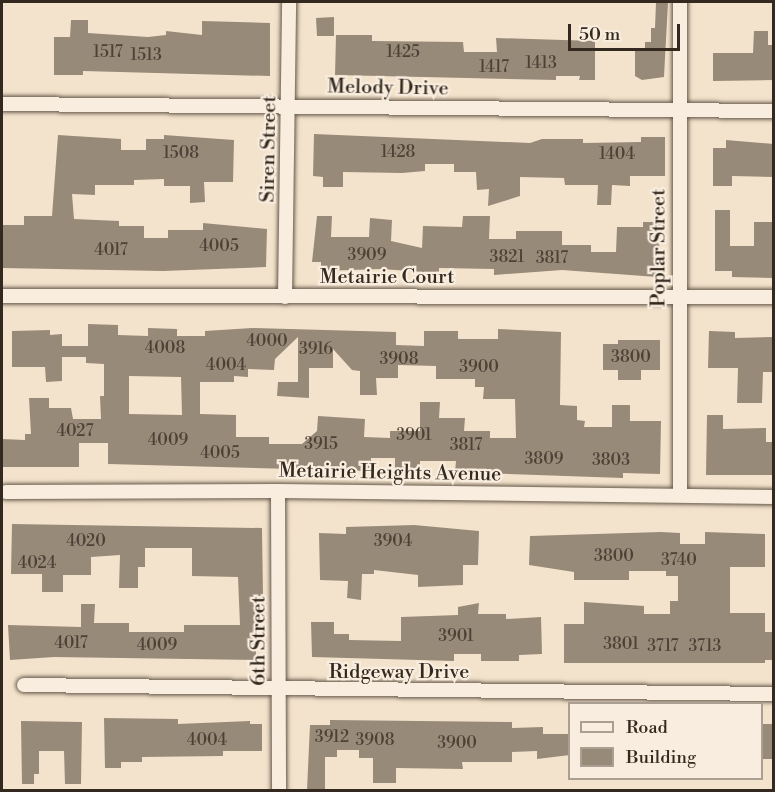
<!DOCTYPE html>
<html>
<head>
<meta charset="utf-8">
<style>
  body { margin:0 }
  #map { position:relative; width:775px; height:792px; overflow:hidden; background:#f4e3cc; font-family:"Libre Bodoni",serif }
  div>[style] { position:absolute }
  .building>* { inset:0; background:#988a79 }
  .roads { filter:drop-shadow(0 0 2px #64584a) drop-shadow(0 0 2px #64584a) }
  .street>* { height:14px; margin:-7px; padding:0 7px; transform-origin:7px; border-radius:7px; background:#f8edde }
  span { translate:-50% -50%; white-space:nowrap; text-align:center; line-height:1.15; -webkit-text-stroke:4.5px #f8edde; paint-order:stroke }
  .number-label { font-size:16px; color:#4d4136 }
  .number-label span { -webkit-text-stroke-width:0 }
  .street-label { font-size:20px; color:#34291f }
  .frame { position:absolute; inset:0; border:3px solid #34291f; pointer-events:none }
  .legend { position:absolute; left:568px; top:702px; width:195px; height:78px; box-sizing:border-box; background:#f8edde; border:2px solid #aa9f92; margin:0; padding:8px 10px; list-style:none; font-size:18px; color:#34291f }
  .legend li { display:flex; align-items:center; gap:12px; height:30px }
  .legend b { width:30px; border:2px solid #aa9f92 }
  .scale { position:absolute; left:568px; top:24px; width:112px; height:27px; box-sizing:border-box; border:3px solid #34291f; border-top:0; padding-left:8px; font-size:18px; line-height:21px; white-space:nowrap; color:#34291f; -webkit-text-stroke:4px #f8edde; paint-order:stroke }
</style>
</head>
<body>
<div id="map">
  <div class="building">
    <i style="clip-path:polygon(656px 2px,668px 2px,664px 77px,642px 80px,635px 76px,635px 50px,645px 50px,645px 42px,651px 42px,651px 28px,655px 28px)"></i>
    <i style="clip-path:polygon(334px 17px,334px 36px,317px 36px,316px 18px)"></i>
    <i style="clip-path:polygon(71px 20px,88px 20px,88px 33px,148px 37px,166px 35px,166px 31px,202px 35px,202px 21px,270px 23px,270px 76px,83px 71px,83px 75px,54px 75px,54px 37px,70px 37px)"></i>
    <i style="clip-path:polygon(754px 31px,768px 31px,768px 45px,774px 45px,774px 80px,713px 81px,713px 53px,753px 53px)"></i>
    <i style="clip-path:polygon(336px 35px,372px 35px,372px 41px,463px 42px,464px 52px,497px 52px,496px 38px,595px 41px,595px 80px,579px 80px,580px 76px,556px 76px,556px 80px,335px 75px)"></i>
    <i style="clip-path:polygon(314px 134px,530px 143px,542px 139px,583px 139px,583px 143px,641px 142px,641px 137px,665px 137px,665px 176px,630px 176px,630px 186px,612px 185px,611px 205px,597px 205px,598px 185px,565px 185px,564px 178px,520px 177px,520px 196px,488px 206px,489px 189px,477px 190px,476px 172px,454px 172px,454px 164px,425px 164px,425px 171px,402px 173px,343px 172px,343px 187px,323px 187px,323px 177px,313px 176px)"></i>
    <i style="clip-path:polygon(58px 135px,121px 139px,121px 150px,146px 150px,146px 139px,164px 139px,164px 135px,234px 140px,233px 182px,204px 182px,205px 202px,190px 203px,190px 186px,164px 186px,164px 179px,134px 180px,134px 185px,95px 185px,95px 195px,72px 194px,74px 219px,119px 221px,119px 226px,144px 226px,144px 238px,168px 238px,168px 230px,203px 230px,203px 223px,267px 229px,266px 267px,163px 271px,2px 268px,2px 225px,24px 225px,24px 216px,52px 216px)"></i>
    <i style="clip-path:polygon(726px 140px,774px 144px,774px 177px,732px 176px,732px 186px,713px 186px,713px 148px,726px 148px)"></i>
    <i style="clip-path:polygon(715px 210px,730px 210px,730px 246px,754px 246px,754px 222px,772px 222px,774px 278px,732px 277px,732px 271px,715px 271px)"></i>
    <i style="clip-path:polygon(317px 216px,332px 216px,331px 237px,369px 237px,370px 218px,392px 220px,391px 241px,422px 248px,423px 226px,462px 227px,463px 216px,490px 216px,489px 239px,516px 239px,516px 231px,562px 231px,562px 245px,591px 245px,591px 252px,616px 252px,617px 227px,643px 227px,643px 222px,661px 222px,657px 277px,562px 270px,494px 275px,494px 269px,439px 268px,439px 273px,381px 269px,321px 271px,321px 262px,312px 262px)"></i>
    <i style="clip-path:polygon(evenodd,88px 324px,118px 325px,118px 335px,148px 336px,148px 328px,177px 329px,177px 336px,205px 336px,205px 331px,252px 328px,396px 332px,396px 345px,424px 346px,424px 331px,458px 331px,458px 339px,498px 339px,498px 329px,561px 332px,560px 405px,577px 406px,577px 420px,585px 421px,584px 427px,612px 427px,612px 405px,630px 405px,630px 421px,661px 421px,660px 474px,623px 473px,623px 478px,455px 472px,456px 461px,420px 461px,420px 472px,395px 472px,395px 458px,371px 458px,370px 471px,108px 464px,108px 443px,79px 443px,79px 467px,2px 467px,2px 439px,25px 440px,25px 434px,31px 434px,29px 398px,49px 398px,49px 408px,71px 408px,73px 419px,101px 419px,100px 396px,104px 396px,104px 364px,86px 363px,86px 357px,62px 357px,62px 381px,46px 382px,45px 367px,12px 367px,12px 331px,50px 330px,50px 335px,62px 334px,62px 346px,88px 346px,88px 324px,298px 337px,298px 382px,278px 382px,277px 396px,309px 398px,309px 368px,333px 368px,333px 349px,352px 370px,360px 371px,360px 395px,377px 395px,376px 378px,398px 378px,398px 365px,436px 366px,436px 379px,475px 379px,475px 387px,484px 387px,483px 399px,515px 399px,516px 438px,490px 438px,490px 431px,464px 431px,465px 418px,439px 418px,440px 402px,420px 402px,420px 431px,390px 431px,390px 438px,364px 437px,365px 419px,318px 416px,317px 431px,302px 444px,269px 444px,269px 437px,236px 437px,236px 415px,200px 414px,200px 382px,234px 382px,234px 376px,248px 377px,248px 369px,274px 370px,275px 359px,298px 337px,88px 324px,129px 376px,181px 377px,182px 415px,129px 414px,129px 376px)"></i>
    <i style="clip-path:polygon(709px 331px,735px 332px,735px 338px,774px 337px,774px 372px,763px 372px,762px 403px,737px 403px,738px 368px,708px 368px)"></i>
    <i style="clip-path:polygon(618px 340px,660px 340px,660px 370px,641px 370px,641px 380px,618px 380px,618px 370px,603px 370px,603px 344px,618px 344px)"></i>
    <i style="clip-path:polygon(707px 415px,723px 415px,723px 429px,766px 428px,766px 442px,774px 442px,774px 475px,706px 475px)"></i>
    <i style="clip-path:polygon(12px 524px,262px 528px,263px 596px,255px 596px,256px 660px,54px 657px,10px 660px,8px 625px,81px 627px,81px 604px,95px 604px,94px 623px,129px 623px,129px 632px,184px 632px,184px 625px,240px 625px,238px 577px,192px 576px,192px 548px,145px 548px,145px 567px,138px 567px,138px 588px,119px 588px,120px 555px,91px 557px,91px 575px,63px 575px,63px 592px,42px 592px,42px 574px,11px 574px)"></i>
    <i style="clip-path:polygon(414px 525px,479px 531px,478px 565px,463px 565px,463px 585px,418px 587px,418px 575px,374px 570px,374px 574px,362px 574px,361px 600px,347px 598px,348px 581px,320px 580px,319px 533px,346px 534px,346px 527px)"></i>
    <i style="clip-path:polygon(661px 532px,680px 533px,680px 544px,705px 544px,705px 532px,765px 534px,765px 567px,730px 567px,730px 613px,765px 613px,765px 632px,774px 632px,774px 660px,765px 660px,765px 663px,564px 663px,564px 624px,584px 624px,584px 602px,644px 606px,644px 614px,670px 614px,670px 601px,678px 601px,678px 576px,666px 576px,666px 571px,629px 571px,629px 580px,574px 580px,574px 572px,529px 565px,530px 536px)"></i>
    <i style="clip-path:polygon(479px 603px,478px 614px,506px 614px,506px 619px,541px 617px,542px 654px,519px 655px,519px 661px,481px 661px,481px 654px,454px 654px,454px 661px,312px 657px,311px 622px,334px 622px,334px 634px,349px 634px,349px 640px,401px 641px,401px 617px,458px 615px,458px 607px)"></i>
    <i style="clip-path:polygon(104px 718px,178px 719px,178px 724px,250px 721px,250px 724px,262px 724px,262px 751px,223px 751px,223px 756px,142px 757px,142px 762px,121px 762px,121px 768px,105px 768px)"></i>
    <i style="clip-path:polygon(330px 720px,512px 722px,512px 728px,543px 727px,543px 734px,570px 734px,570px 755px,537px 759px,537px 751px,512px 752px,512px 762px,462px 762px,463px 769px,396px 768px,396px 783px,373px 783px,373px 758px,359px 758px,359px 750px,337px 750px,337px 757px,325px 757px,325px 790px,307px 790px,310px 725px,330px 725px)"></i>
    <i style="clip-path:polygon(21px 721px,82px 722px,81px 784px,65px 784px,64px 751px,39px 751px,39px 774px,34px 774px,34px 784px,22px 784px)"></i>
    <i style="clip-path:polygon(762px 724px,774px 724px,774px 759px,762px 759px)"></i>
  </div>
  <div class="roads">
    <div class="street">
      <i style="left:2px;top:104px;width:772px;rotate:0.52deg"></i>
      <i style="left:2px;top:296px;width:772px;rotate:0.07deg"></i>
      <i style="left:285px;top:297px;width:295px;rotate:-89.2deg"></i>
      <i style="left:278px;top:491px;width:299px;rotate:89.8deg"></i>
      <i style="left:6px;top:492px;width:272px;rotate:-0.2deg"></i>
      <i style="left:278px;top:491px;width:496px;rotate:0.7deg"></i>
      <i style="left:680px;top:495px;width:493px;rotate:-90deg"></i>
      <i style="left:24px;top:685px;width:750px;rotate:0.69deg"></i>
    </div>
  </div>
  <div class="number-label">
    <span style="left:108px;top:52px">1517</span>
    <span style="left:403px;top:52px">1425</span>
    <span style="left:146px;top:55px">1513</span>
    <span style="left:541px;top:63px">1413</span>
    <span style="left:494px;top:67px">1417</span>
    <span style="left:398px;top:152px">1428</span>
    <span style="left:181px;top:153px">1508</span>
    <span style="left:617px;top:154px">1404</span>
    <span style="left:219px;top:246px">4005</span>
    <span style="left:111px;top:250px">4017</span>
    <span style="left:367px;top:255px">3909</span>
    <span style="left:507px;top:257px">3821</span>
    <span style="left:552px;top:258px">3817</span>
    <span style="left:267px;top:341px">4000</span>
    <span style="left:165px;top:348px">4008</span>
    <span style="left:316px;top:349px">3916</span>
    <span style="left:631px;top:357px">3800</span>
    <span style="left:399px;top:359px">3908</span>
    <span style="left:226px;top:365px">4004</span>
    <span style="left:479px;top:367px">3900</span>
    <span style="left:75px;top:431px">4027</span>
    <span style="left:414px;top:435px">3901</span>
    <span style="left:168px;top:440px">4009</span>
    <span style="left:321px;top:444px">3915</span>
    <span style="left:466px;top:445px">3817</span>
    <span style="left:220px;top:453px">4005</span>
    <span style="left:544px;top:459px">3809</span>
    <span style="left:611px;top:460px">3803</span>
    <span style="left:86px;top:541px">4020</span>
    <span style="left:393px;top:541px">3904</span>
    <span style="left:614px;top:556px">3800</span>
    <span style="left:679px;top:560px">3740</span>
    <span style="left:37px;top:563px">4024</span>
    <span style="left:456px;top:636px">3901</span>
    <span style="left:71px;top:643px">4017</span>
    <span style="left:621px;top:644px">3801</span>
    <span style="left:157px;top:645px">4009</span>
    <span style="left:663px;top:646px">3717</span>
    <span style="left:705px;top:646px">3713</span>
    <span style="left:332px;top:737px">3912</span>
    <span style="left:207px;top:740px">4004</span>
    <span style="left:375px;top:740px">3908</span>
    <span style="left:457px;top:743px">3900</span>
  </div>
  <div class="street-label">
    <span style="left:388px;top:88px;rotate:1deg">Melody Drive</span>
    <span style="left:269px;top:149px;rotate:-89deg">Siren Street</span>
    <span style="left:659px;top:248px;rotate:-90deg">Poplar Street</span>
    <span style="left:387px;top:277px">Metairie Court</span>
    <span style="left:390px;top:473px;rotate:1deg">Metairie Heights Avenue</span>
    <span style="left:259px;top:641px;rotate:-90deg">6th Street</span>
    <span style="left:399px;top:672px">Ridgeway Drive</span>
  </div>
  <div class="frame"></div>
  <ul class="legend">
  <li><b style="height:8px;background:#f8edde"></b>Road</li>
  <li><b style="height:16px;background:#988a79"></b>Building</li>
  </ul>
  <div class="scale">50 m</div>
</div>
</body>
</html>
